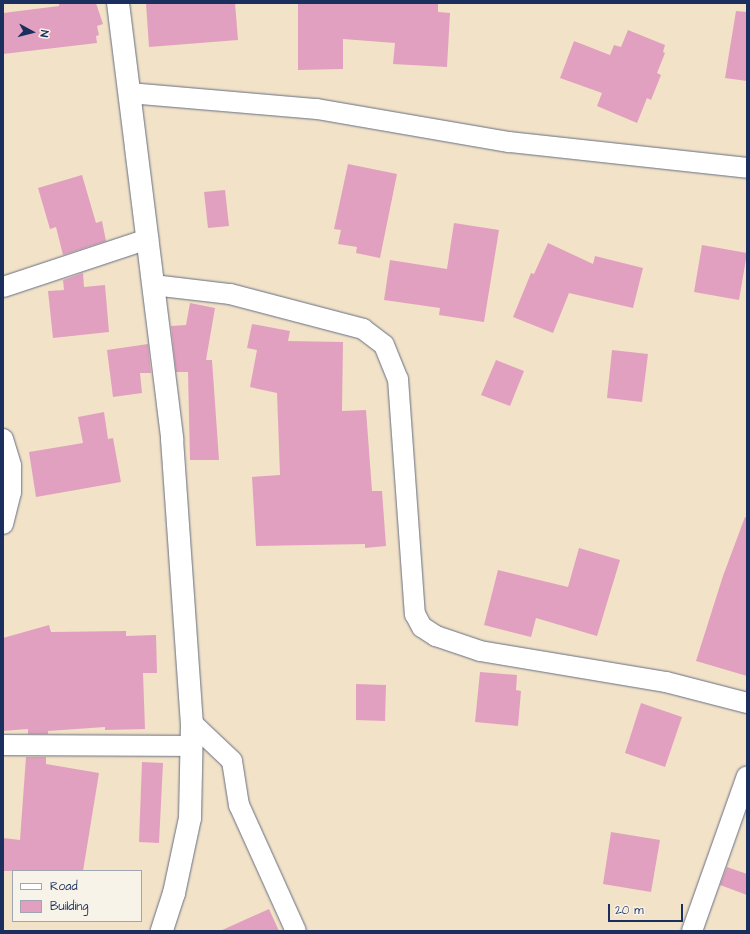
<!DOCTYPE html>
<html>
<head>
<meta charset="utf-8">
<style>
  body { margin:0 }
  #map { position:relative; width:750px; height:934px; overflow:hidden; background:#f2e2c7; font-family:"Architects Daughter",sans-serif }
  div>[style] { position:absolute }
  .building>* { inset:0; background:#e2a0c0 }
  .roads { filter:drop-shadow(0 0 1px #666e83) drop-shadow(0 0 1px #666e83) }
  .minor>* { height:20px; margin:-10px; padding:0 10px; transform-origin:10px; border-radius:10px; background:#fff }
  .tertiary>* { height:22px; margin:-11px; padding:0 11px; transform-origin:11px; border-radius:11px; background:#fff }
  span { translate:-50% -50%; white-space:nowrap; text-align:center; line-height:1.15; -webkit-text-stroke:3px #f7f3e8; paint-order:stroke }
  .frame { position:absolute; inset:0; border:4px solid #1b2f5e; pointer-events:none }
  .legend { position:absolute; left:12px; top:870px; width:130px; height:52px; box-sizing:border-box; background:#f7f3e8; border:1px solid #9fa5b1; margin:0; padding:5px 7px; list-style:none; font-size:12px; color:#1b2f5e }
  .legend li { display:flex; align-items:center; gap:8px; height:20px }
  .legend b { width:20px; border:1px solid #9fa5b1 }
  .north { position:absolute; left:12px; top:12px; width:40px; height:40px; -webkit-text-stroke:3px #f7f3e8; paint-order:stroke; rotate:97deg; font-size:11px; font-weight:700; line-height:16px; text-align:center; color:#1b2f5e }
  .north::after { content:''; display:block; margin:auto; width:14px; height:18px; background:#1b2f5e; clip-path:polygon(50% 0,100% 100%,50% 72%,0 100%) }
  .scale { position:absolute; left:608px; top:904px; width:75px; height:18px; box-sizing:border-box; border:2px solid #1b2f5e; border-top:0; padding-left:5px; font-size:12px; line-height:14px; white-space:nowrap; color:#1b2f5e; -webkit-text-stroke:3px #f7f3e8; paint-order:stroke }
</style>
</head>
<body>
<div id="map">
  <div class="building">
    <i style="clip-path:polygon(59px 3px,96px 3px,103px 24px,97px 26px,99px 35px,96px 36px,97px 43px,3px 54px,3px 13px,59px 6px)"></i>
    <i style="clip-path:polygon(146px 3px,235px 3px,238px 40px,149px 47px)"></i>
    <i style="clip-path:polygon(298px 3px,438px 3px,438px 12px,450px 13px,447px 67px,393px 64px,395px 43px,343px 39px,343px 69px,298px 70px)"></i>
    <i style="clip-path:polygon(736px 11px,747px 12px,747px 81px,725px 78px)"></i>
    <i style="clip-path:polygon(628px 30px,665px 45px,663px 52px,665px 53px,657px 73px,661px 75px,651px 100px,647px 98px,637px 123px,597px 106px,602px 93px,560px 78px,574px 41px,610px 55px,614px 45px,621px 47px)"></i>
    <i style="clip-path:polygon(348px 164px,397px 174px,380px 258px,356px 253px,357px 247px,338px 244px,341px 230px,334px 229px)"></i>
    <i style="clip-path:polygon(82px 175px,96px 223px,102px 221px,106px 241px,63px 255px,56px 227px,50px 229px,38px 188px)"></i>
    <i style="clip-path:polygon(225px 190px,229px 226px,208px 228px,204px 192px)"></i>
    <i style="clip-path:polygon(454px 223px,499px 230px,484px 322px,439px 315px,440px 308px,384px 300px,390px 260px,447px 269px)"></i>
    <i style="clip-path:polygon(548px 243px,593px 264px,595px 256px,643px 268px,633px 308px,569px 293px,553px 333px,513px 317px,531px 273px,534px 274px)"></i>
    <i style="clip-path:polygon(702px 245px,747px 253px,739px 300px,694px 292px)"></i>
    <i style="clip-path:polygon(83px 273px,84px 287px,105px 285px,109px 332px,53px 338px,48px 291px,64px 290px,63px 280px)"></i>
    <i style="clip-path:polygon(190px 303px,215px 308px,206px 360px,212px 360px,219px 460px,190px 460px,188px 372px,176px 372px,171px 326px,186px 325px)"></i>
    <i style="clip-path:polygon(252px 324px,290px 331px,288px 341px,343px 342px,342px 411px,366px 410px,372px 491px,382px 491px,386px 546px,365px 548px,365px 544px,256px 546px,252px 477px,280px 475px,277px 393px,250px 387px,257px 350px,247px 348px)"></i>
    <i style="clip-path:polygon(148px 344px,151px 373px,140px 373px,142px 393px,113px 397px,107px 350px)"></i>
    <i style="clip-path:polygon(612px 350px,648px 354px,642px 402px,607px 398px)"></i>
    <i style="clip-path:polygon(496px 360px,524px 371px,510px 406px,481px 395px)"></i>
    <i style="clip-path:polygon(104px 412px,108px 439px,113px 438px,121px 482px,36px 497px,29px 452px,83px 443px,78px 417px)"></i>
    <i style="clip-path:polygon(745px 517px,747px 518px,747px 676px,696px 661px,723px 576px)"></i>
    <i style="clip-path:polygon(579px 548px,620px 560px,597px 636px,536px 618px,531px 637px,484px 625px,498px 570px,568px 587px)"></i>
    <i style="clip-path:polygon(49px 625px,51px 632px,126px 631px,126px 636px,156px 635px,157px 673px,143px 673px,145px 729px,105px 730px,105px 727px,48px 731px,48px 734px,28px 734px,28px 729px,3px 731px,3px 638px)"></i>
    <i style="clip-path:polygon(480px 672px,517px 675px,516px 690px,521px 691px,518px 726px,475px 722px)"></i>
    <i style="clip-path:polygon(356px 684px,386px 685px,385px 721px,356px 720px)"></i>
    <i style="clip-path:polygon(641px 703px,682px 717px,665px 767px,625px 753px)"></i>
    <i style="clip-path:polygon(26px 757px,46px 757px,46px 764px,99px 773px,83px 871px,3px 871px,3px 838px,20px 840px)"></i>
    <i style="clip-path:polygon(142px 762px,163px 763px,159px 843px,139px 842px)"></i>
    <i style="clip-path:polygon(611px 832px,660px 840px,651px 892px,603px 884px)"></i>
    <i style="clip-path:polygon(727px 867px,747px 874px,747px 895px,720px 885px)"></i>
    <i style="clip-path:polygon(269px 909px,279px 931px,220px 931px)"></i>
  </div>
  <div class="roads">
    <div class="minor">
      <i style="left:129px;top:93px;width:189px;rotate:4.9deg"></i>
      <i style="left:317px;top:109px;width:195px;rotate:9.8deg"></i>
      <i style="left:509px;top:142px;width:239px;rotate:6.2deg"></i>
      <i style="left:153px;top:285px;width:78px;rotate:6.7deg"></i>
      <i style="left:230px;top:294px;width:138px;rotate:14.7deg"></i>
      <i style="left:363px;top:329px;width:26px;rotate:37deg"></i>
      <i style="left:384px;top:345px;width:37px;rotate:68deg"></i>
      <i style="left:398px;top:379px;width:236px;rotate:85.9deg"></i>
      <i style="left:415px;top:614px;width:15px;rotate:62deg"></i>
      <i style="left:422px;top:627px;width:17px;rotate:33deg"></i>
      <i style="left:436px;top:636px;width:46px;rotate:18.8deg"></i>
      <i style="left:480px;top:651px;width:189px;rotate:9.5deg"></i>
      <i style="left:666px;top:682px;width:84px;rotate:14.5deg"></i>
      <i style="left:3px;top:287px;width:153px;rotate:-18.3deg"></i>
      <i style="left:3px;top:439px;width:28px;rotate:73deg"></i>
      <i style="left:11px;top:466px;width:26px;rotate:90deg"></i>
      <i style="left:11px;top:492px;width:33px;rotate:104deg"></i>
      <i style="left:192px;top:723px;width:55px;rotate:43.5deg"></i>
      <i style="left:232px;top:761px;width:45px;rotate:81deg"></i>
      <i style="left:239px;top:805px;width:138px;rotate:65.7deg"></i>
      <i style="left:3px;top:745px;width:189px;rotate:0.3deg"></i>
      <i style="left:692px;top:931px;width:164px;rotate:-70.5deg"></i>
    </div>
    <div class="tertiary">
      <i style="left:118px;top:3px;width:439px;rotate:82.9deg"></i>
      <i style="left:172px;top:439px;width:285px;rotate:86deg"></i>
      <i style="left:192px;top:723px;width:95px;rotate:91.2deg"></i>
      <i style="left:190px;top:818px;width:77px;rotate:102deg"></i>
      <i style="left:174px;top:893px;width:40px;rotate:108deg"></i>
    </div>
  </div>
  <div class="frame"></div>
  <ul class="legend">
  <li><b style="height:5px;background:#fff"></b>Road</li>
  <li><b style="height:11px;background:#e2a0c0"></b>Building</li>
  </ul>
  <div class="north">N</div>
  <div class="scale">20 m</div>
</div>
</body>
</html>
